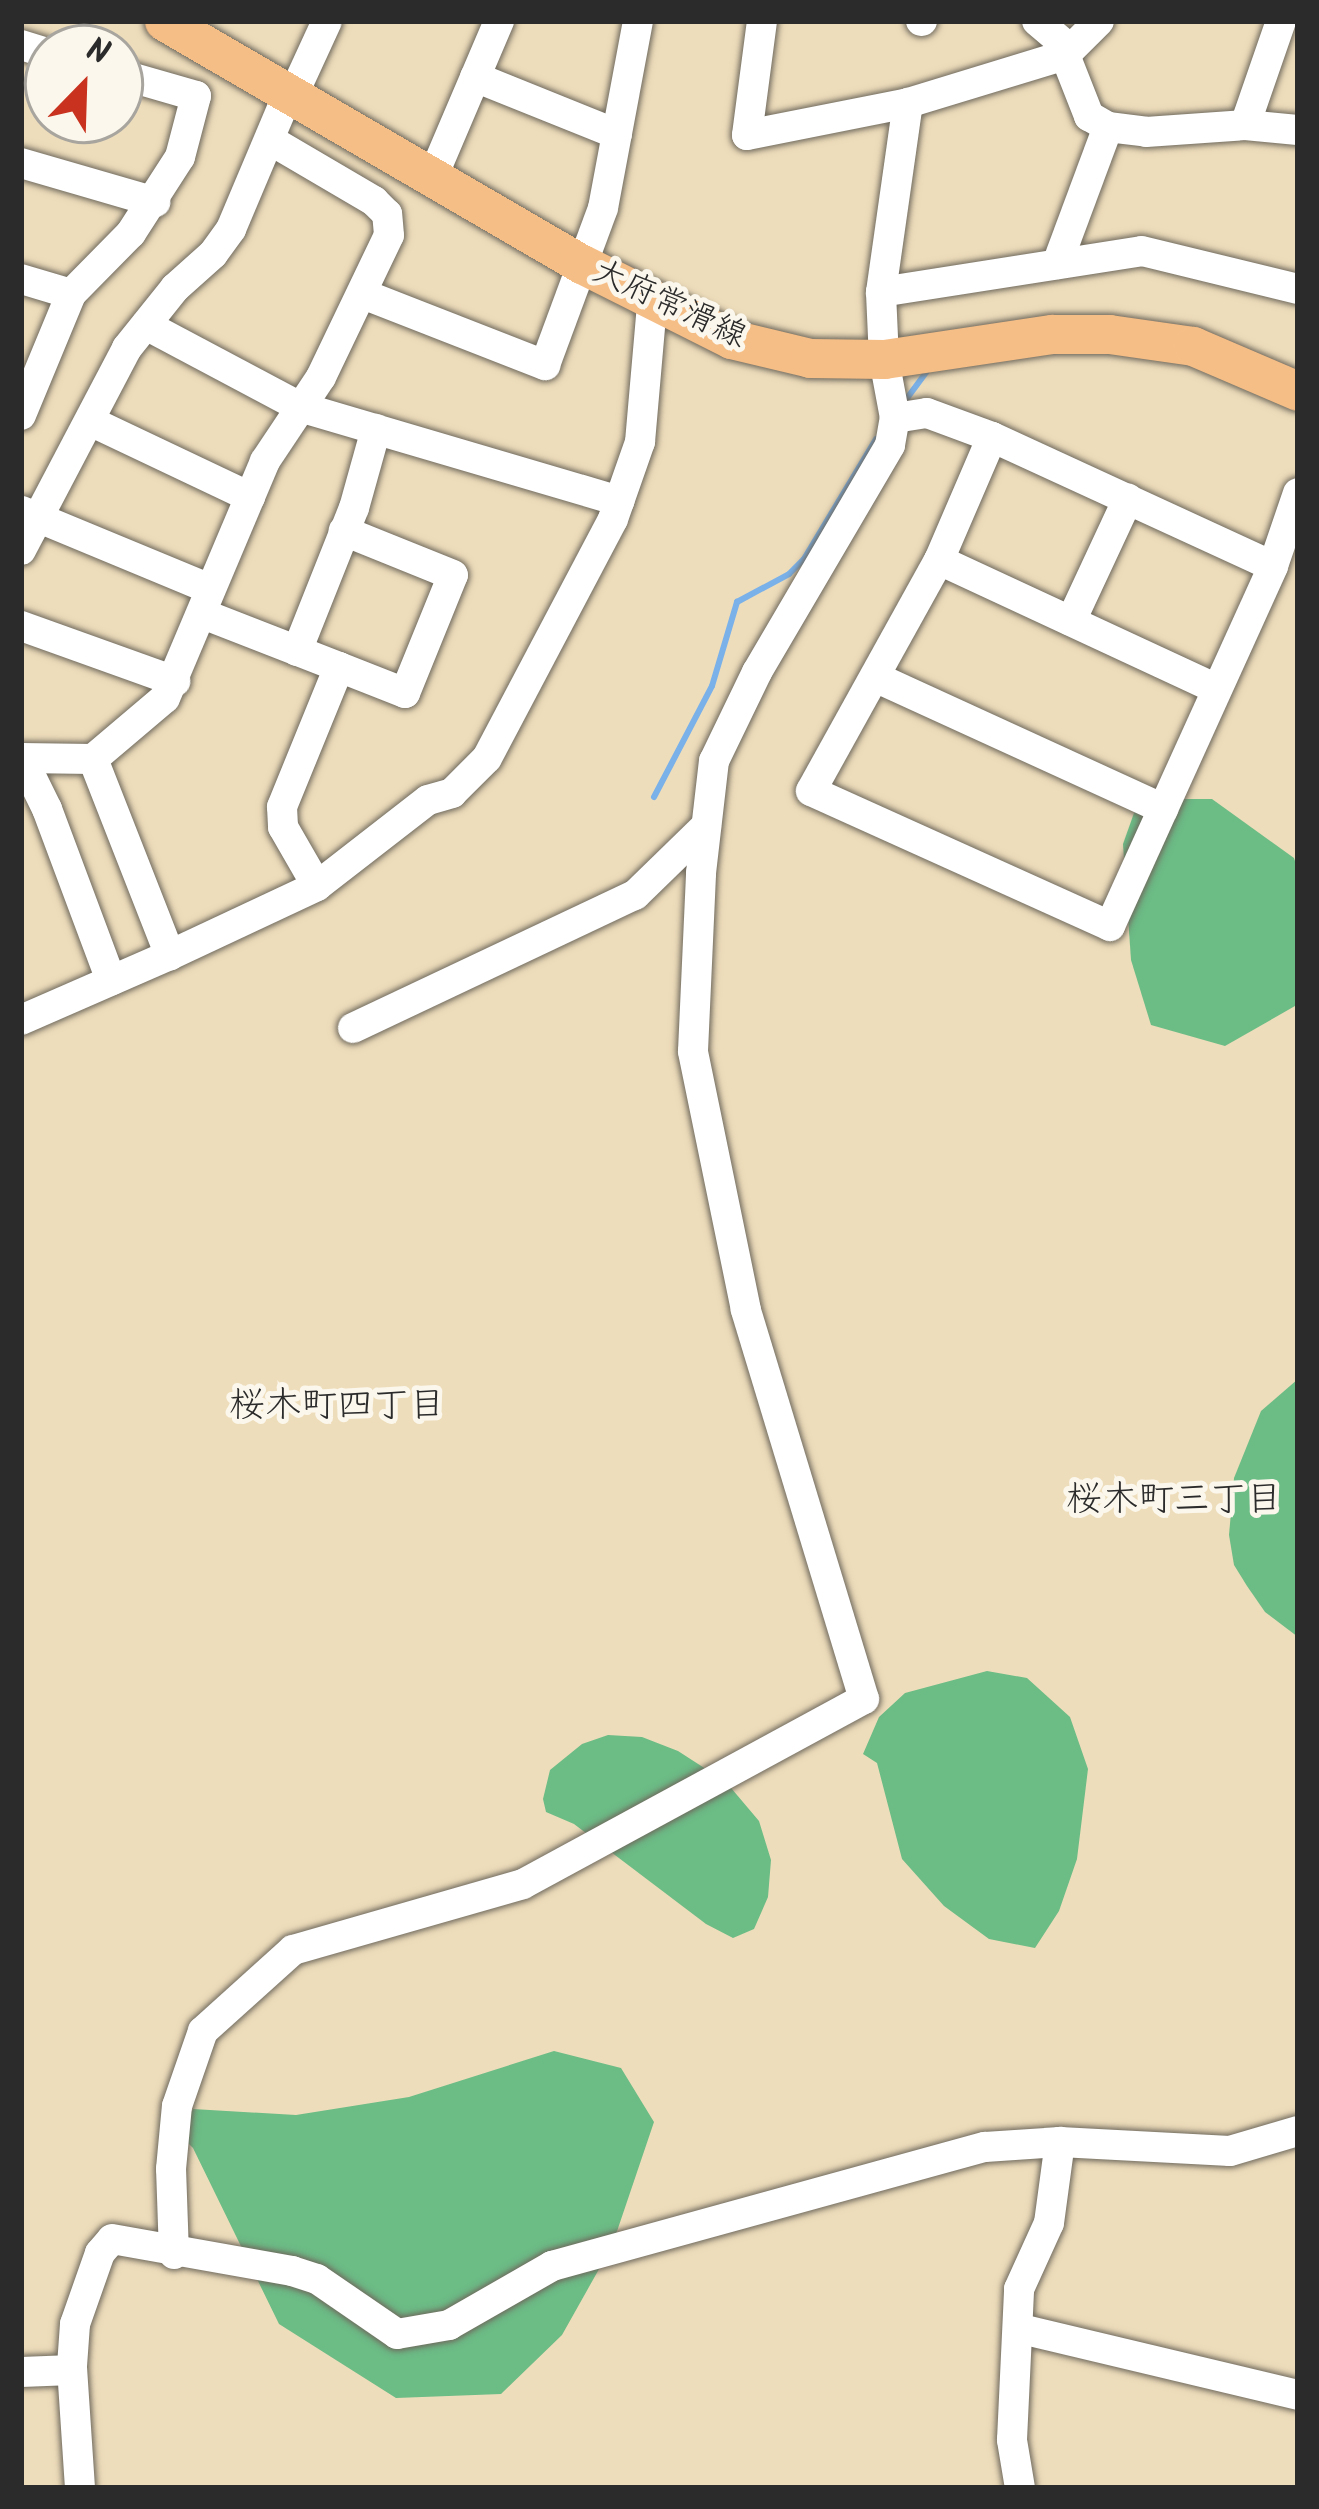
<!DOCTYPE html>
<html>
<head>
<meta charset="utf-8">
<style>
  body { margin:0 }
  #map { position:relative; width:1319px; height:2509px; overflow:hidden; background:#edb; font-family:Kalam,"Klee One",sans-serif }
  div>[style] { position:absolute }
  .forest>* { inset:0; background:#6cbc86 }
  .stream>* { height:6px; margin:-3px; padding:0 3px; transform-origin:3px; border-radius:3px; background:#7ab1e9 }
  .roads { filter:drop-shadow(0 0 3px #6f695d) drop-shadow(0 0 3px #6f695d) }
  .minor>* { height:30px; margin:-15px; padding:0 15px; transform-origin:15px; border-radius:15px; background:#fff }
  .major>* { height:39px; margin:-19.5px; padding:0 19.5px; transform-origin:19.5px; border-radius:19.5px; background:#f6be87 }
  span { translate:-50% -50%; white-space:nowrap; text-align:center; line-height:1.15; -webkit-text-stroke:10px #fbf7ec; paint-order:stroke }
  .street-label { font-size:33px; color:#2b2b2b }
  .neighbourhood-label { font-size:36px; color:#2b2b2b }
  .frame { position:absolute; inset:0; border:24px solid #2b2b2b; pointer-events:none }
  .north { position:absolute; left:24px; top:24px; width:120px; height:120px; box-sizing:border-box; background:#fbf7ec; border:3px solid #a8a59f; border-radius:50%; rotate:23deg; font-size:33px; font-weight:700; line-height:48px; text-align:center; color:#2b2b2b }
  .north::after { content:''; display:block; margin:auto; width:42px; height:54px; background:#c8321e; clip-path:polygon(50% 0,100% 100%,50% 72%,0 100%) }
</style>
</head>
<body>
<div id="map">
  <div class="forest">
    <i style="clip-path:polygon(1147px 799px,1212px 799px,1294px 858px,1298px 870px,1295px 1006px,1225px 1046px,1151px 1025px,1131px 960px,1123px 844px,1134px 813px)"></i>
    <i style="clip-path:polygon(1298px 1379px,1298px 1637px,1265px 1612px,1247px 1586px,1234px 1565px,1229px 1535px,1234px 1478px,1261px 1411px)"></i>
    <i style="clip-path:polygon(987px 1671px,1027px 1678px,1070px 1717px,1088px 1769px,1077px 1859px,1059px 1911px,1035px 1948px,989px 1939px,944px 1906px,902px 1859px,877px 1763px,863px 1754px,879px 1717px,905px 1693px)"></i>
    <i style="clip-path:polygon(608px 1735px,642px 1737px,678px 1751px,726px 1782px,759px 1821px,771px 1860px,768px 1897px,754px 1929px,733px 1938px,706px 1924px,574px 1824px,546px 1812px,543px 1799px,550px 1770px,582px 1744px)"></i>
    <i style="clip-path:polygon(554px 2051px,621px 2068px,654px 2122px,612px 2246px,562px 2335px,501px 2394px,396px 2398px,279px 2324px,193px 2148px,179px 2134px,193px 2109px,296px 2115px,409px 2097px)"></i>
  </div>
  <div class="stream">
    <i style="left:902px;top:405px;width:47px;rotate:-53.6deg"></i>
    <i style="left:654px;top:797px;width:125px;rotate:-62.4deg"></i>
    <i style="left:712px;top:686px;width:88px;rotate:-73.4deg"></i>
    <i style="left:737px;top:602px;width:59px;rotate:-28.3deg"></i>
    <i style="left:789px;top:574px;width:21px;rotate:-45deg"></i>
    <i style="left:804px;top:559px;width:140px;rotate:-59deg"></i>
  </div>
  <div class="roads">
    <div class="minor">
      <i style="left:762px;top:21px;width:115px;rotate:97.5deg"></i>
      <i style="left:747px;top:135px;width:164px;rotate:-11.2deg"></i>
      <i style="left:908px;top:103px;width:164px;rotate:-17deg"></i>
      <i style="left:1065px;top:55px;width:48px;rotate:-45deg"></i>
      <i style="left:921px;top:21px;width:1px"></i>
      <i style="left:1037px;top:21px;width:43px;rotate:40.3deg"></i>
      <i style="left:21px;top:45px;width:28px;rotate:17deg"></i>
      <i style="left:1065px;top:55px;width:66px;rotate:68.5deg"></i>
      <i style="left:1089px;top:116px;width:22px;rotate:30deg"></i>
      <i style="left:1108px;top:127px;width:38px;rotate:7deg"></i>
      <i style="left:1146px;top:132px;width:99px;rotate:-4deg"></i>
      <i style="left:1245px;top:125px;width:53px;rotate:5.4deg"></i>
      <i style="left:475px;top:77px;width:153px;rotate:21.9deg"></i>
      <i style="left:293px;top:95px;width:81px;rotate:-65.3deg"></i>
      <i style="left:1245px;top:125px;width:110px;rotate:-70.9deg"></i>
      <i style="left:21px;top:163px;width:140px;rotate:16.2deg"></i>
      <i style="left:433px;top:176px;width:168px;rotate:-66.9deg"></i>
      <i style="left:1057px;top:264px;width:146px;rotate:-69.6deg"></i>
      <i style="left:21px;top:279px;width:52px;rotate:16.7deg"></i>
      <i style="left:881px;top:292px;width:264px;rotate:-8.9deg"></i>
      <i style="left:1142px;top:251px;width:161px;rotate:13.7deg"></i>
      <i style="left:373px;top:298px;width:185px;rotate:21.3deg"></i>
      <i style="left:545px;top:365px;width:167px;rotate:-69.7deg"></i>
      <i style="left:603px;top:208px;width:190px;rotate:-79.4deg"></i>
      <i style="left:146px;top:325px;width:174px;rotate:28deg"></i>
      <i style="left:300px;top:407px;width:333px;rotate:16.4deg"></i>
      <i style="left:21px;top:415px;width:131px;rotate:-67.5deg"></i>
      <i style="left:71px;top:294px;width:86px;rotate:-45.5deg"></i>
      <i style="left:131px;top:233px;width:90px;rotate:-57.2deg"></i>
      <i style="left:180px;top:157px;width:63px;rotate:-75.3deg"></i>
      <i style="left:196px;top:96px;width:79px;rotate:-163.9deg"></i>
      <i style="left:895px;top:418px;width:32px;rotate:-9deg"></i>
      <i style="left:927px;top:413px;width:69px;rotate:20.3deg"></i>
      <i style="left:992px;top:437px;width:134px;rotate:113.3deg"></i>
      <i style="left:939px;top:560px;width:264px;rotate:119deg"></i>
      <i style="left:811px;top:791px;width:328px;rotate:24.3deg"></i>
      <i style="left:1110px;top:926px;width:395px;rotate:-65.6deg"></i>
      <i style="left:1273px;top:566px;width:77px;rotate:-71.1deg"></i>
      <i style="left:92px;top:422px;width:175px;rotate:25.4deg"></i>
      <i style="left:992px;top:437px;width:309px;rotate:24.7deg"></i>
      <i style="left:22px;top:511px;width:204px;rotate:22.5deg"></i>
      <i style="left:21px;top:550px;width:228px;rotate:-62.3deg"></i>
      <i style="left:127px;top:348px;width:77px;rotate:-51.3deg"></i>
      <i style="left:175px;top:288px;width:51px;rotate:-41.8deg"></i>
      <i style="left:213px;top:254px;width:31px;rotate:-54deg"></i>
      <i style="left:231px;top:229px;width:149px;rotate:-67.1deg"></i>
      <i style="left:939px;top:560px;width:306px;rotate:24.9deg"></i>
      <i style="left:203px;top:614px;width:146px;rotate:21.3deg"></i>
      <i style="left:339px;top:667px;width:151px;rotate:112.2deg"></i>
      <i style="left:282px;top:807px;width:20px;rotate:87deg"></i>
      <i style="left:283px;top:827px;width:68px;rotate:60deg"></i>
      <i style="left:1071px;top:621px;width:135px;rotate:-65deg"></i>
      <i style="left:21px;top:626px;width:164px;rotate:19.7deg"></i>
      <i style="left:297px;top:651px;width:154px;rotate:-68.3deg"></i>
      <i style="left:354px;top:508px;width:82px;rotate:-74.4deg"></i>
      <i style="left:339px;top:667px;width:71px;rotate:21.5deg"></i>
      <i style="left:405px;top:693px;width:127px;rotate:-67.9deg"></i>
      <i style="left:453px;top:575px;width:118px;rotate:-158deg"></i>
      <i style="left:875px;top:677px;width:317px;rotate:24.6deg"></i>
      <i style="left:21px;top:758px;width:72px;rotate:0.8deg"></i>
      <i style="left:93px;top:759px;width:94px;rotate:-40.3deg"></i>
      <i style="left:165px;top:698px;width:257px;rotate:-67.1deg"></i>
      <i style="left:265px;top:461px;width:101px;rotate:-56.3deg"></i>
      <i style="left:321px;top:377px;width:157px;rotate:-64.4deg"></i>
      <i style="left:389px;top:235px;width:21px;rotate:-95deg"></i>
      <i style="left:387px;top:214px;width:18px;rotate:-135deg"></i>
      <i style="left:374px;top:201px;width:121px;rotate:-149.6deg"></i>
      <i style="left:22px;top:758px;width:57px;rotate:63.9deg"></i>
      <i style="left:47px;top:809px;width:183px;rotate:69.5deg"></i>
      <i style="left:93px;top:759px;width:211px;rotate:68.6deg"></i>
      <i style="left:170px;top:955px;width:162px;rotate:-25.1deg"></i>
      <i style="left:317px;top:886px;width:140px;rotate:-37.8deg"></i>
      <i style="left:428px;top:800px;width:25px;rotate:-16deg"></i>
      <i style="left:452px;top:793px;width:49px;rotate:-45deg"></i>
      <i style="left:487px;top:758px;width:270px;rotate:-62.2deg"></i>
      <i style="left:613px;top:519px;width:82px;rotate:-70.7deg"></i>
      <i style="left:640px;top:442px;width:139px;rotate:-85deg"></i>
      <i style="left:21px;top:1020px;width:163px;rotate:-23.6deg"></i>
      <i style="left:353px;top:1028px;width:312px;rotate:-25.3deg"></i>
      <i style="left:635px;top:895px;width:99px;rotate:-44.2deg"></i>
      <i style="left:174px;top:2254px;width:85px;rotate:-92deg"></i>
      <i style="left:171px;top:2169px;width:63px;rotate:-84.6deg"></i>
      <i style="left:177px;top:2106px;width:79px;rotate:-70.9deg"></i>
      <i style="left:203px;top:2031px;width:121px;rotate:-42deg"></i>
      <i style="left:293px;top:1950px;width:239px;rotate:-16deg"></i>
      <i style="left:523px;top:1884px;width:388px;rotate:-28.5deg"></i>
      <i style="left:864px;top:1699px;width:407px;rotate:-106.9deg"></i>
      <i style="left:746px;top:1310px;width:264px;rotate:-101.6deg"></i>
      <i style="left:693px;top:1051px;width:178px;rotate:-87.4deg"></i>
      <i style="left:701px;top:873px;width:113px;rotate:-83.4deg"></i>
      <i style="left:714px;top:761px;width:99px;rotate:-64.2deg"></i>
      <i style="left:757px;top:672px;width:263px;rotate:-59.6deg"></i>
      <i style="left:890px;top:445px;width:27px;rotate:-80deg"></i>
      <i style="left:895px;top:418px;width:60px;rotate:-100.6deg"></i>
      <i style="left:884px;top:359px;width:67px;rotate:-92.6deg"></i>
      <i style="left:881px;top:292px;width:191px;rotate:-81.9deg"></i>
      <i style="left:1021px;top:2329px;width:285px;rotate:13.4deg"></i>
      <i style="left:21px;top:2372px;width:51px;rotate:-2.2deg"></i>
      <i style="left:80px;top:2488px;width:122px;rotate:-93.8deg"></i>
      <i style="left:72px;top:2366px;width:42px;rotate:-85.9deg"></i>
      <i style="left:75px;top:2324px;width:75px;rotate:-70.6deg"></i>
      <i style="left:100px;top:2253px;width:18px;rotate:-49deg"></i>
      <i style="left:112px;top:2239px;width:183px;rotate:10.1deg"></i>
      <i style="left:292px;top:2271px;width:26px;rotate:18deg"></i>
      <i style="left:317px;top:2279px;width:97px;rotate:34.5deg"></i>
      <i style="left:397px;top:2334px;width:53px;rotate:-9.8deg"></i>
      <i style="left:449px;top:2325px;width:119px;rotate:-29.8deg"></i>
      <i style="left:552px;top:2266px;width:449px;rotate:-15.4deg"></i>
      <i style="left:985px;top:2147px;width:75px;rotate:-3.8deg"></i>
      <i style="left:1060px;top:2142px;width:170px;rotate:3deg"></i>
      <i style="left:1230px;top:2151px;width:71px;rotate:-16.4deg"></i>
      <i style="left:1020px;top:2488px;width:49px;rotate:-99.5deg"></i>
      <i style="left:1012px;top:2440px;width:151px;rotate:-87.3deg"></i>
      <i style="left:1019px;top:2289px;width:72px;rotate:-65.6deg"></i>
      <i style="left:1049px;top:2223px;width:82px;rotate:-82.3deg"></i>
    </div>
    <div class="major">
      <i style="left:164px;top:21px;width:484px;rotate:30.2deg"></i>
      <i style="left:582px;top:264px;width:167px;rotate:26.7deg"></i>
      <i style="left:731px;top:339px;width:81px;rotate:13.5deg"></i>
      <i style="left:810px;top:358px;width:74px;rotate:0.8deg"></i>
      <i style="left:884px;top:359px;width:170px;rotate:-8.5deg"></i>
      <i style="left:1052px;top:334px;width:57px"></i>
      <i style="left:1109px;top:334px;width:85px;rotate:8.1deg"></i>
      <i style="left:1193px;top:346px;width:114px;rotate:23.2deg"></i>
    </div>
  </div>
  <div class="street-label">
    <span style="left:669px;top:305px;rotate:25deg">大府常滑線</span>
  </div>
  <div class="neighbourhood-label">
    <span style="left:337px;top:1407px">桜木町四丁目</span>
    <span style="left:1174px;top:1501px">桜木町三丁目</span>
  </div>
  <div class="frame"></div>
  <div class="north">N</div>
</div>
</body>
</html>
